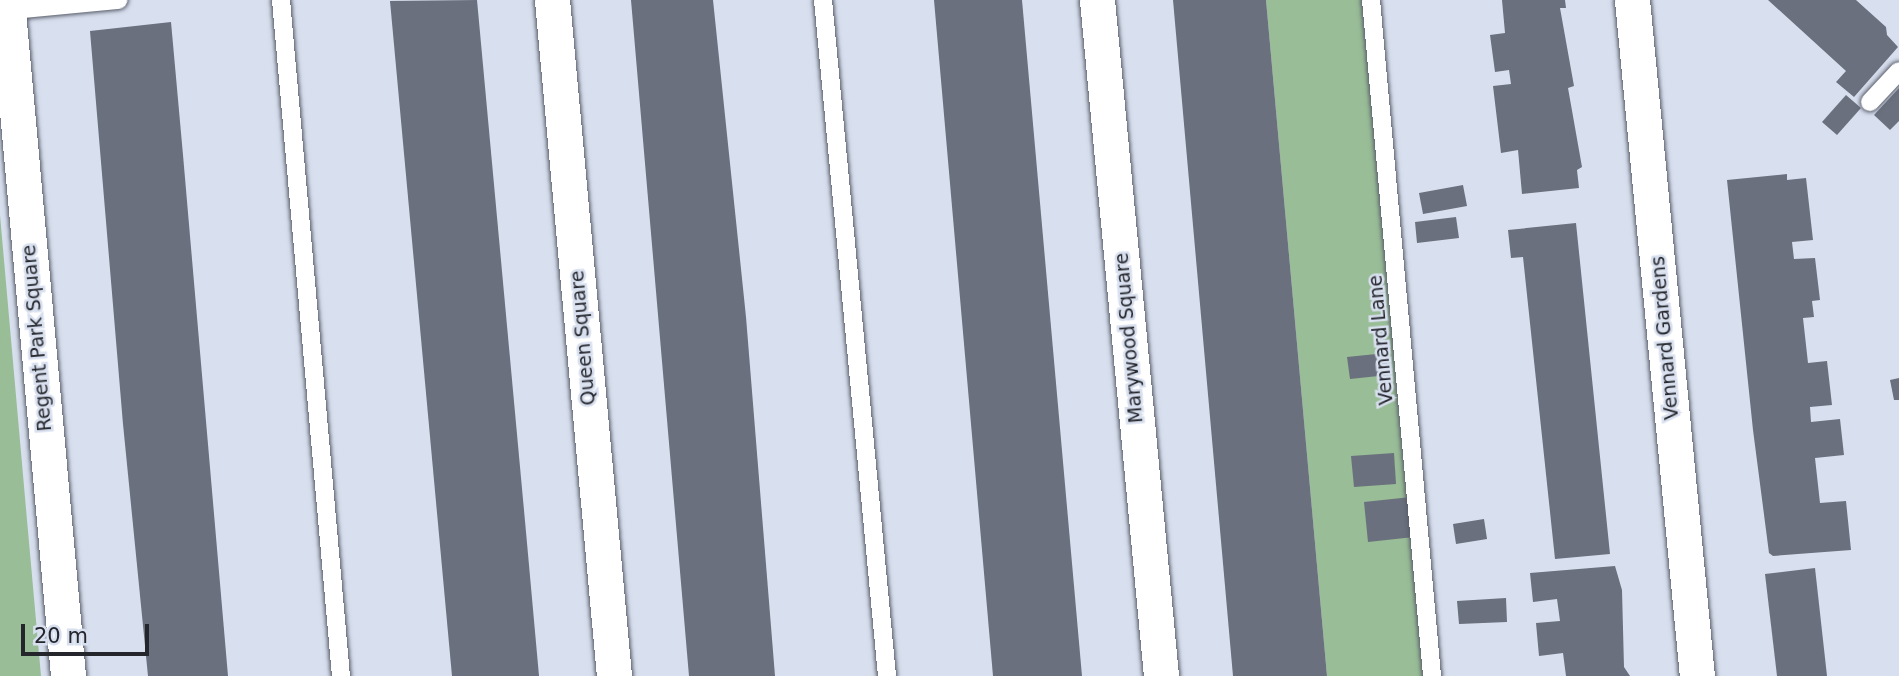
<!DOCTYPE html>
<html>
<head>
<meta charset="utf-8">
<style>
  body { margin:0 }
  #map { position:relative; width:1899px; height:676px; overflow:hidden; background:#d8dfee; font-family:"DejaVu Sans",sans-serif }
  div>[style] { position:absolute }
  .green>* { inset:0; background:#99bd97 }
  .building>* { inset:0; background:#6a707d }
  .roads { filter:drop-shadow(0 0 2px #585d6a) drop-shadow(0 0 2px #585d6a) }
  .service>* { height:18px; margin:-9px; padding:0 9px; transform-origin:9px; border-radius:9px; background:#fff }
  .minor>* { height:35px; margin:-17.5px; padding:0 17.5px; transform-origin:17.5px; border-radius:17.5px; background:#fff }
  span { translate:-50% -50%; white-space:nowrap; text-align:center; line-height:1.15; -webkit-text-stroke:5px #d8dfee; paint-order:stroke }
  .street-label { font-size:19px; color:#24262c }
  .scale { position:absolute; left:21px; top:624px; width:128px; height:32px; box-sizing:border-box; border:4px solid #24262c; border-top:0; padding-left:9px; font-size:21px; line-height:24px; white-space:nowrap; color:#24262c; -webkit-text-stroke:5px #d8dfee; paint-order:stroke }
</style>
</head>
<body>
<div id="map">
  <div class="green">
    <i style="clip-path:polygon(1266px 0,1362px 0,1423px 676px,1327px 676px)"></i>
    <i style="clip-path:polygon(0 215px,27px 520px,41px 676px,0 676px)"></i>
  </div>
  <div class="building">
    <i style="clip-path:polygon(477px 0,526px 532px,539px 676px,452px 676px,390px 1px)"></i>
    <i style="clip-path:polygon(631px 0,713px 0,746px 317px,775px 676px,689px 676px)"></i>
    <i style="clip-path:polygon(934px 0,1022px 0,1082px 676px,993px 676px)"></i>
    <i style="clip-path:polygon(1173px 0,1266px 0,1327px 676px,1233px 676px)"></i>
    <i style="clip-path:polygon(1502px 0,1565px 0,1566px 8px,1560px 8px,1574px 86px,1568px 88px,1582px 167px,1577px 170px,1579px 188px,1522px 194px,1518px 150px,1501px 153px,1493px 86px,1511px 84px,1509px 70px,1495px 72px,1490px 35px,1505px 33px)"></i>
    <i style="clip-path:polygon(1768px 0,1856px 0,1886px 27px,1887px 35px,1898px 47px,1854px 97px,1836px 82px,1846px 71px)"></i>
    <i style="clip-path:polygon(171px 22px,183px 155px,228px 676px,148px 676px,123px 424px,90px 31px)"></i>
    <i style="clip-path:polygon(1899px 88px,1899px 121px,1890px 130px,1874px 115px)"></i>
    <i style="clip-path:polygon(1846px 95px,1861px 108px,1837px 135px,1822px 122px)"></i>
    <i style="clip-path:polygon(1787px 174px,1787px 180px,1806px 178px,1813px 240px,1792px 242px,1794px 259px,1815px 258px,1820px 300px,1812px 301px,1814px 317px,1803px 318px,1808px 363px,1827px 361px,1832px 405px,1810px 407px,1811px 422px,1840px 419px,1844px 455px,1815px 458px,1820px 503px,1846px 501px,1851px 550px,1773px 556px,1769px 553px,1753px 430px,1727px 180px)"></i>
    <i style="clip-path:polygon(1463px 185px,1467px 206px,1423px 214px,1419px 193px)"></i>
    <i style="clip-path:polygon(1456px 217px,1459px 238px,1417px 243px,1415px 222px)"></i>
    <i style="clip-path:polygon(1576px 223px,1610px 554px,1555px 559px,1523px 257px,1511px 258px,1508px 230px)"></i>
    <i style="clip-path:polygon(1386px 353px,1388px 375px,1350px 379px,1347px 357px)"></i>
    <i style="clip-path:polygon(1899px 378px,1899px 400px,1894px 400px,1890px 380px)"></i>
    <i style="clip-path:polygon(1394px 453px,1396px 484px,1354px 487px,1351px 456px)"></i>
    <i style="clip-path:polygon(1411px 497px,1414px 537px,1368px 542px,1364px 502px)"></i>
    <i style="clip-path:polygon(1484px 519px,1487px 539px,1456px 544px,1453px 524px)"></i>
    <i style="clip-path:polygon(1615px 566px,1622px 590px,1624px 667px,1630px 676px,1566px 676px,1563px 653px,1539px 656px,1536px 623px,1560px 621px,1557px 599px,1533px 602px,1530px 573px)"></i>
    <i style="clip-path:polygon(1815px 568px,1827px 676px,1777px 676px,1765px 574px)"></i>
    <i style="clip-path:polygon(1506px 598px,1507px 622px,1459px 624px,1457px 601px)"></i>
  </div>
  <div class="roads">
    <div class="service">
      <i style="left:281px;top:0;width:679px;rotate:84.93deg"></i>
      <i style="left:823px;top:0;width:679px;rotate:84.59deg"></i>
      <i style="left:1371px;top:0;width:679px;rotate:84.84deg"></i>
      <i style="left:3px;top:11px;width:116px;rotate:-5.5deg"></i>
      <i style="left:1870px;top:102px;width:42px;rotate:-46.9deg"></i>
    </div>
    <div class="minor">
      <i style="left:7px;top:0;width:679px;rotate:84.84deg"></i>
      <i style="left:552px;top:0;width:679px;rotate:84.76deg"></i>
      <i style="left:1097px;top:0;width:679px;rotate:84.59deg"></i>
      <i style="left:1632px;top:0;width:679px;rotate:84.51deg"></i>
    </div>
  </div>
  <div class="street-label">
    <span style="left:37px;top:338px;rotate:-95deg">Regent Park Square</span>
    <span style="left:583px;top:338px;rotate:-95deg">Queen Square</span>
    <span style="left:1129px;top:338px;rotate:-95deg">Marywood Square</span>
    <span style="left:1665px;top:338px;rotate:-95deg">Vennard Gardens</span>
    <span style="left:1381px;top:340px;rotate:-95deg">Vennard Lane</span>
  </div>
  <div class="scale">20 m</div>
</div>
</body>
</html>
